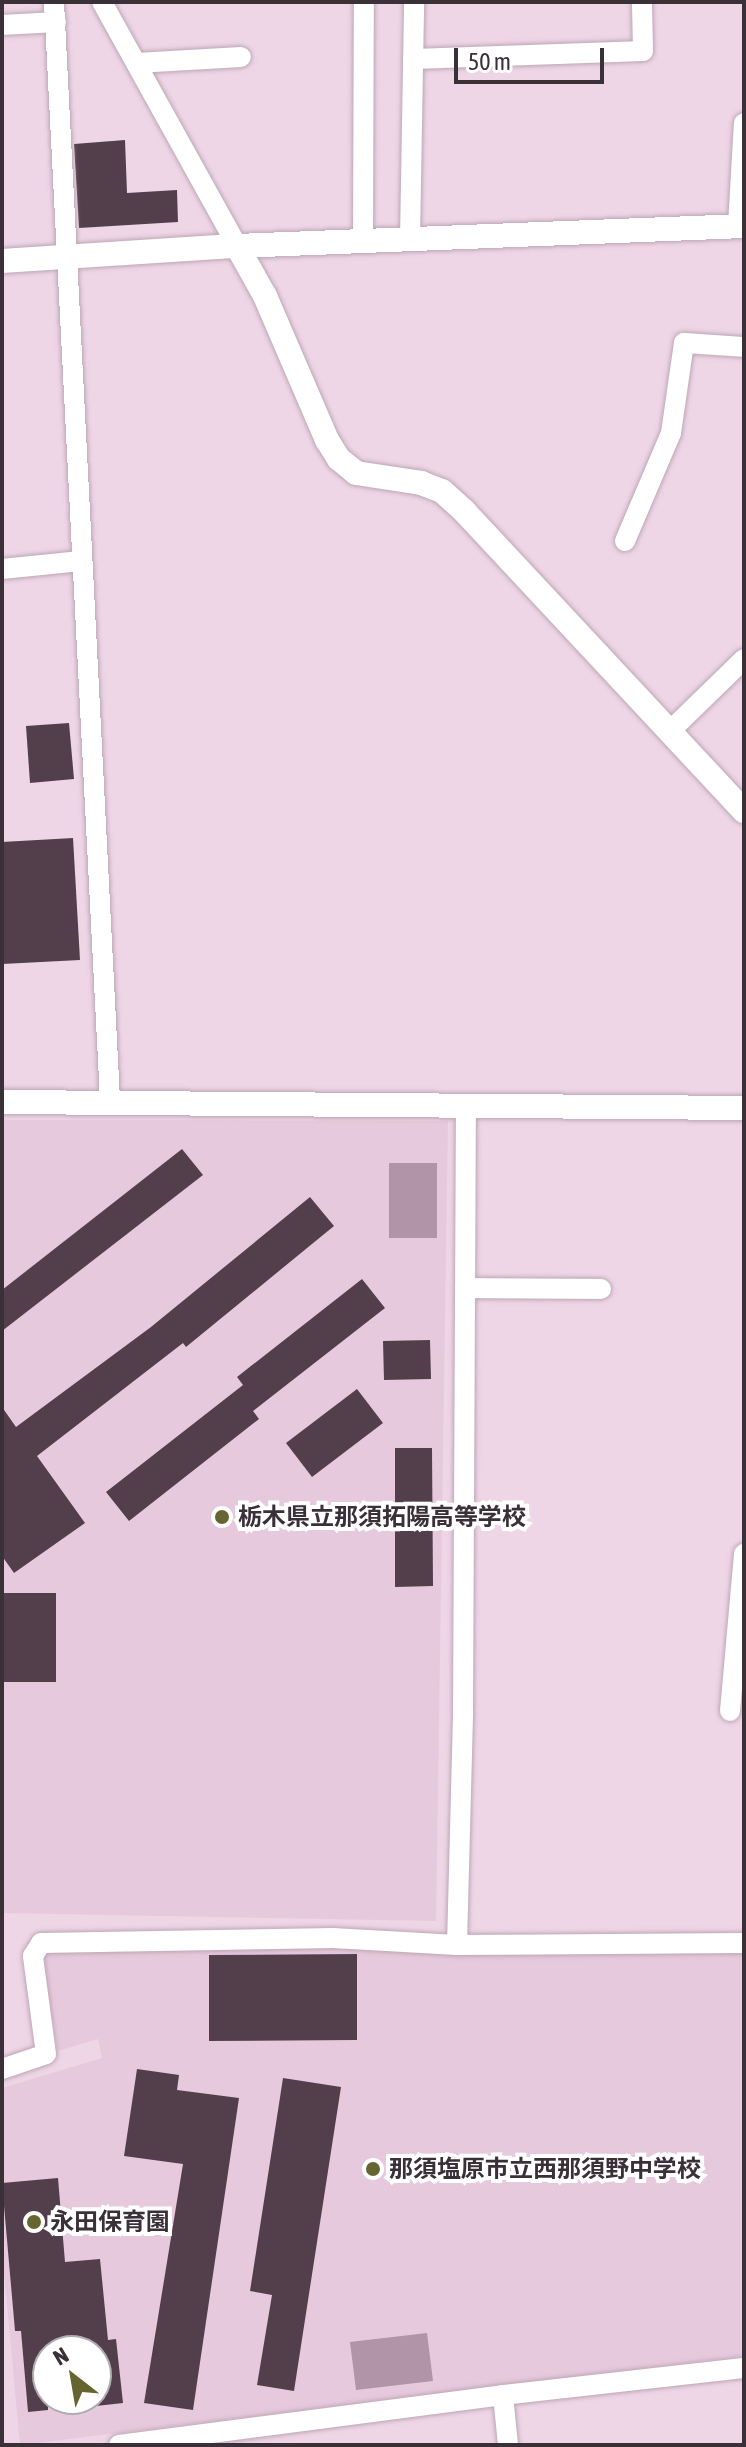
<!DOCTYPE html>
<html>
<head>
<meta charset="utf-8">
<style>
  body { margin:0 }
  #map { position:relative; width:746px; height:2447px; overflow:hidden; background:#eed6e6; font-family:"Asap Condensed","Noto Sans JP",sans-serif }
  div>[style] { position:absolute }
  .built>* { inset:0; background:#e7c9dd }
  .water>* { inset:0; background:#b194a7 }
  .building>* { inset:0; background:#533f4c }
  .roads { filter:drop-shadow(0 0 2px #bda6b5) drop-shadow(0 0 2px #bda6b5) }
  .minor>* { height:20px; margin:-10px; padding:0 10px; transform-origin:10px; border-radius:10px; background:#fff }
  .tertiary>* { height:24px; margin:-12px; padding:0 12px; transform-origin:12px; border-radius:12px; background:#fff }
  .dots>* { width:22px; height:22px; translate:-50% -50%; box-sizing:border-box; border:4px solid #fff; border-radius:50% }
  span { translate:-50% -50%; white-space:nowrap; text-align:center; line-height:1.15; -webkit-text-stroke:8px #fff; paint-order:stroke }
  .poi-label { font-size:24px; color:#3a3037; font-weight:700 }
  .left { translate:0 -50%; text-align:left }
  .frame { position:absolute; inset:0; border:4px solid #3a3037; pointer-events:none }
  .north { position:absolute; left:32px; top:2335px; width:80px; height:80px; box-sizing:border-box; background:#fff; border:2px solid #b0acaf; border-radius:50%; rotate:329deg; font-size:22px; font-weight:700; line-height:32px; text-align:center; color:#3a3037 }
  .north::after { content:''; display:block; margin:auto; width:28px; height:36px; background:#666532; clip-path:polygon(50% 0,100% 100%,50% 72%,0 100%) }
  .scale { position:absolute; left:454px; top:48px; width:150px; height:36px; box-sizing:border-box; border:4px solid #3a3037; border-top:0; padding-left:10px; font-size:24px; line-height:28px; white-space:nowrap; color:#3a3037; -webkit-text-stroke:6px #fff; paint-order:stroke }
</style>
</head>
<body>
<div id="map">
  <div class="built">
    <i style="clip-path:polygon(2px 1120px,448px 1121px,436px 1921px,2px 1913px)"></i>
    <i style="clip-path:polygon(evenodd,59px 1946px,744px 1951px,744px 2356px,20px 2445px,2px 2251px,2px 2088px,102px 2058px,98px 2039px,58px 2051px,41px 1956px,59px 1946px,48px 2351px,96px 2351px,96px 2399px,48px 2399px,48px 2351px)"></i>
  </div>
  <div class="water">
    <i style="clip-path:polygon(389px 1163px,437px 1163px,437px 1238px,389px 1238px)"></i>
    <i style="clip-path:polygon(427px 2333px,433px 2381px,356px 2390px,350px 2342px)"></i>
  </div>
  <div class="building">
    <i style="clip-path:polygon(125px 140px,127px 193px,177px 190px,178px 222px,79px 228px,74px 144px)"></i>
    <i style="clip-path:polygon(69px 723px,74px 779px,30px 783px,26px 726px)"></i>
    <i style="clip-path:polygon(73px 838px,80px 960px,2px 964px,2px 842px)"></i>
    <i style="clip-path:polygon(182px 1149px,203px 1175px,2px 1331px,2px 1290px)"></i>
    <i style="clip-path:polygon(310px 1197px,334px 1226px,186px 1347px,183px 1343px,37px 1456px,85px 1523px,14px 1573px,2px 1556px,2px 1407px,16px 1427px,151px 1327px)"></i>
    <i style="clip-path:polygon(362px 1279px,385px 1308px,253px 1411px,259px 1419px,129px 1521px,106px 1492px,243px 1385px,237px 1377px)"></i>
    <i style="clip-path:polygon(430px 1340px,431px 1379px,384px 1380px,383px 1341px)"></i>
    <i style="clip-path:polygon(357px 1389px,383px 1423px,312px 1477px,286px 1443px)"></i>
    <i style="clip-path:polygon(395px 1448px,432px 1448px,433px 1586px,395px 1587px)"></i>
    <i style="clip-path:polygon(2px 1593px,56px 1593px,56px 1682px,2px 1682px)"></i>
    <i style="clip-path:polygon(357px 1954px,357px 2040px,209px 2041px,209px 1955px)"></i>
    <i style="clip-path:polygon(137px 2069px,179px 2075px,177px 2090px,239px 2098px,193px 2410px,144px 2403px,183px 2164px,124px 2156px)"></i>
    <i style="clip-path:polygon(283px 2078px,341px 2087px,294px 2391px,257px 2385px,272px 2295px,250px 2291px)"></i>
    <i style="clip-path:polygon(58px 2178px,65px 2262px,100px 2259px,108px 2340px,116px 2339px,123px 2403px,96px 2406px,96px 2351px,48px 2351px,48px 2410px,28px 2412px,21px 2331px,15px 2331px,2px 2183px)"></i>
  </div>
  <div class="roads">
    <div class="minor">
      <i style="left:54px;top:2px;width:1100px;rotate:87.08deg"></i>
      <i style="left:102px;top:2px;width:279px;rotate:61deg"></i>
      <i style="left:2px;top:25px;width:54px;rotate:-3.2deg"></i>
      <i style="left:413px;top:59px;width:230px;rotate:-2deg"></i>
      <i style="left:643px;top:51px;width:49px;rotate:-91.2deg"></i>
      <i style="left:136px;top:63px;width:105px;rotate:-3.3deg"></i>
      <i style="left:738px;top:226px;width:103px;rotate:-86.7deg"></i>
      <i style="left:410px;top:239px;width:237px;rotate:-89deg"></i>
      <i style="left:363px;top:240px;width:238px;rotate:-89.8deg"></i>
      <i style="left:625px;top:541px;width:117px;rotate:-66.9deg"></i>
      <i style="left:671px;top:433px;width:91px;rotate:-81.8deg"></i>
      <i style="left:684px;top:343px;width:60px;rotate:3.8deg"></i>
      <i style="left:2px;top:569px;width:79px;rotate:-5.8deg"></i>
      <i style="left:670px;top:731px;width:103px;rotate:-44.2deg"></i>
      <i style="left:465px;top:1288px;width:136px;rotate:0.4deg"></i>
      <i style="left:730px;top:1711px;width:158px;rotate:-84.9deg"></i>
      <i style="left:457px;top:1945px;width:235px;rotate:-88.5deg"></i>
      <i style="left:463px;top:1710px;width:604px;rotate:-89.72deg"></i>
      <i style="left:2px;top:2069px;width:46px;rotate:-18.8deg"></i>
      <i style="left:46px;top:2054px;width:99px;rotate:-97.6deg"></i>
      <i style="left:33px;top:1956px;width:15px;rotate:-58deg"></i>
      <i style="left:41px;top:1943px;width:292px;rotate:-1deg"></i>
      <i style="left:333px;top:1938px;width:124px;rotate:3.2deg"></i>
      <i style="left:457px;top:1945px;width:287px;rotate:-0.4deg"></i>
      <i style="left:503px;top:2395px;width:50px;rotate:84.3deg"></i>
      <i style="left:119px;top:2445px;width:387px;rotate:-7.4deg"></i>
      <i style="left:503px;top:2395px;width:243px;rotate:-6.4deg"></i>
    </div>
    <div class="tertiary">
      <i style="left:237px;top:246px;width:57px;rotate:60.8deg"></i>
      <i style="left:265px;top:296px;width:157px;rotate:66.7deg"></i>
      <i style="left:327px;top:440px;width:22px;rotate:58deg"></i>
      <i style="left:339px;top:459px;width:22px;rotate:39deg"></i>
      <i style="left:356px;top:473px;width:66px;rotate:8.7deg"></i>
      <i style="left:421px;top:483px;width:22px;rotate:21deg"></i>
      <i style="left:442px;top:491px;width:31px;rotate:42deg"></i>
      <i style="left:465px;top:512px;width:409px;rotate:47deg"></i>
      <i style="left:2px;top:261px;width:235px;rotate:-3.7deg"></i>
      <i style="left:237px;top:246px;width:507px;rotate:-2.26deg"></i>
      <i style="left:2px;top:1102px;width:742px;rotate:0.46deg"></i>
    </div>
  </div>
  <div class="dots">
    <i style="left:222px;top:1517px;background:#666532"></i>
    <i style="left:373px;top:2169px;background:#666532"></i>
    <i style="left:34px;top:2222px;background:#666532"></i>
  </div>
  <div class="poi-label">
    <span class="left" style="left:238px;top:1517px">栃木県立那須拓陽高等学校</span>
    <span class="left" style="left:389px;top:2169px">那須塩原市立西那須野中学校</span>
    <span class="left" style="left:50px;top:2222px">永田保育園</span>
  </div>
  <div class="frame"></div>
  <div class="north">N</div>
  <div class="scale">50 m</div>
</div>
</body>
</html>
